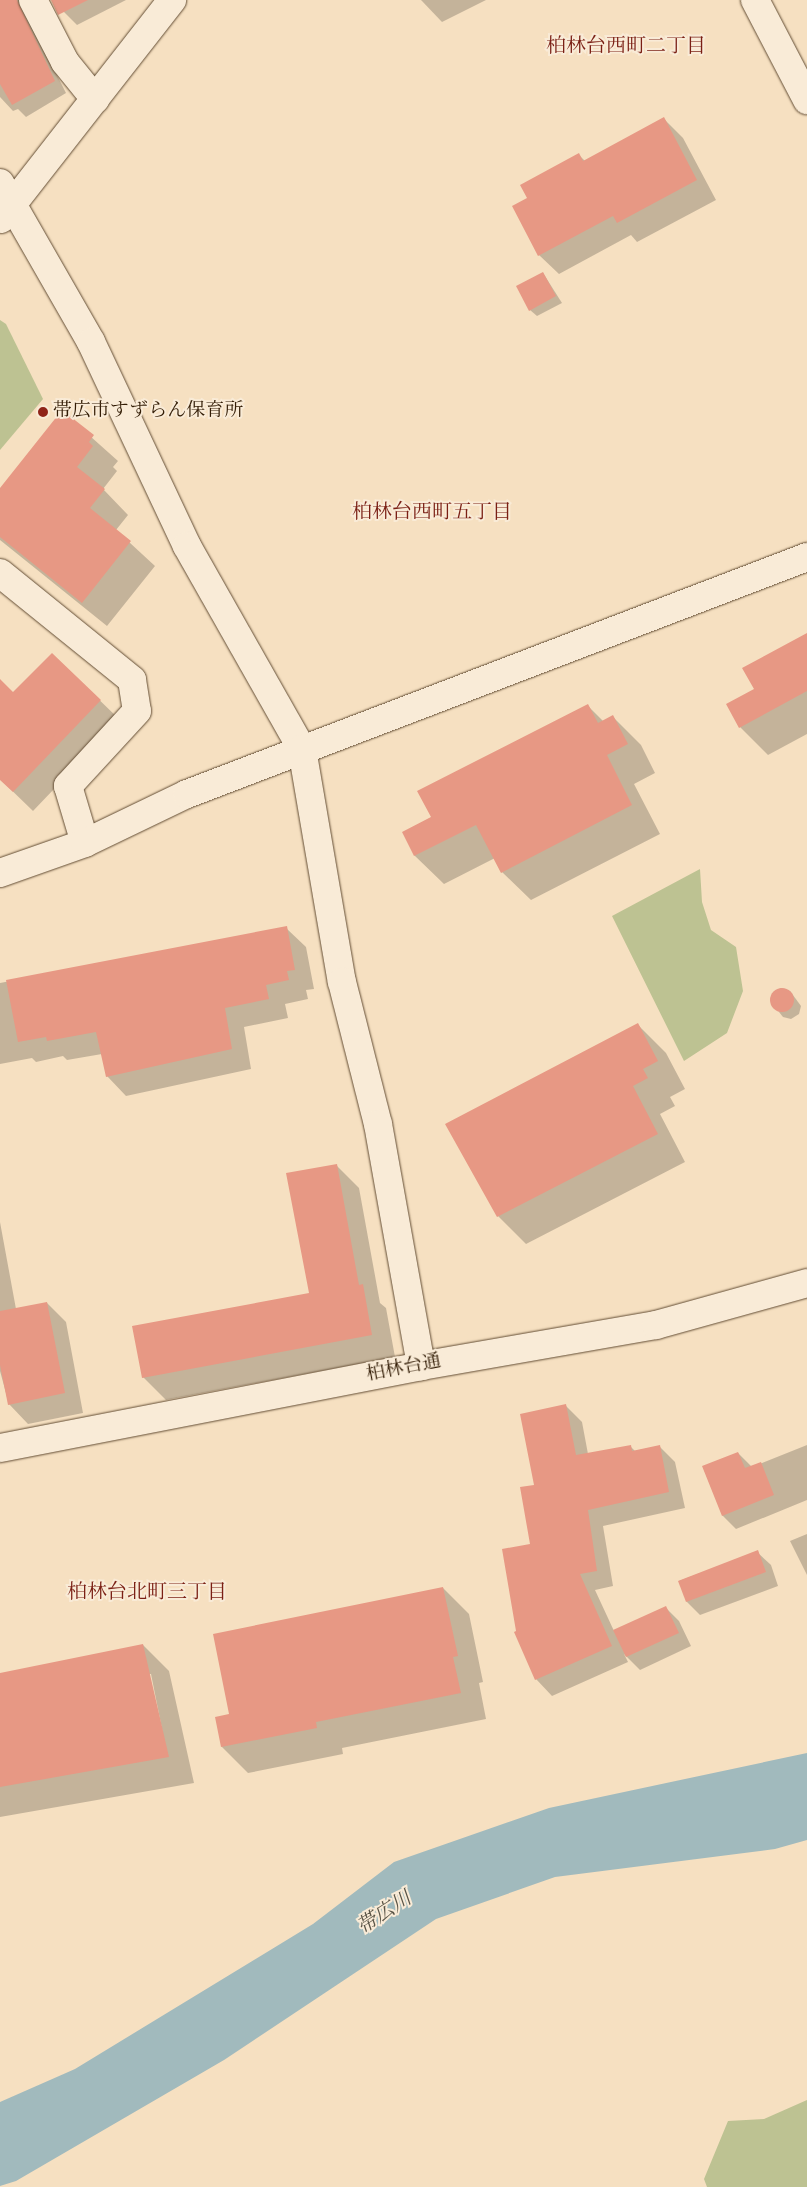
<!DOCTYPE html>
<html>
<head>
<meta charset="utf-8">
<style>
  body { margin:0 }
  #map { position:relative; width:807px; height:2187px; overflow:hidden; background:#f6e0c1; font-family:Vollkorn,"Noto Serif JP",serif }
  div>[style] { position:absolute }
  .green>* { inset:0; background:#bdc292 }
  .water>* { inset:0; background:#a1babd }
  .shadow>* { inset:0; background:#0003 }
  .building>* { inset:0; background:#e79884 }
  .round { border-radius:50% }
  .roads { filter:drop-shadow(0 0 1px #634d34) drop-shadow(0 0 1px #634d34) }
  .minor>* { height:28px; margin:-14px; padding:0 14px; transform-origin:14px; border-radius:14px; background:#f9ebd7 }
  .dots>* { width:14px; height:14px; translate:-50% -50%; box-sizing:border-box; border:2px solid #f9ebd7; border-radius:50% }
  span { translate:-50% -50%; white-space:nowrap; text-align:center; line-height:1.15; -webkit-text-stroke:4px #f9ebd7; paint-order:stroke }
  .poi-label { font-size:19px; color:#321c05 }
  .left { translate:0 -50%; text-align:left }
  .street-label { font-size:19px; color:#321c05 }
  .neighbourhood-label { font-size:20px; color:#7a1f14 }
  .water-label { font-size:20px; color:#595345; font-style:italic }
</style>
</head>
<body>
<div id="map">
  <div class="green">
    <i style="clip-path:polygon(0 320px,6px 324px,43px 399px,0 450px)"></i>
    <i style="clip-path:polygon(700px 869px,702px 902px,711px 930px,736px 947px,743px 991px,727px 1033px,684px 1061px,612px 916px)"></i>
    <i style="clip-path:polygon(807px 2100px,807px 2187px,707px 2187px,704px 2179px,728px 2121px,764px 2119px)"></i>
  </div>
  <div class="water">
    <i style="clip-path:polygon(807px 1753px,807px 1840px,775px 1849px,555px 1877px,436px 1919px,224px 2060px,16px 2181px,0 2186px,0 2102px,75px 2069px,313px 1924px,394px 1862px,549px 1808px)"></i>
  </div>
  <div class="shadow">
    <i style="clip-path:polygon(0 0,19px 0,66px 93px,26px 117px,18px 109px,13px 111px,0 97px)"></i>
    <i style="clip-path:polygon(58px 0,126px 0,77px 25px,64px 12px)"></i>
    <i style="clip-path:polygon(421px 0,486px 0,442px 22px)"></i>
    <i style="clip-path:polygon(664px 119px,683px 138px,716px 200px,637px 242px,631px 235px,559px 274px,539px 255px,528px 199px,579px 155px,585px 161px)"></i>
    <i style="clip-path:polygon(543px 273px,562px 303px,537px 316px,530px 310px)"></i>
    <i style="clip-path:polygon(62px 411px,118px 461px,113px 467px,117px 471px,103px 489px,128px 515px,116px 530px,155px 566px,107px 626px,0 540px,0 490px)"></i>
    <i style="clip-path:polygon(807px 634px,807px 734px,768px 755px,740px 727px,755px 690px)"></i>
    <i style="clip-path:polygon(52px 654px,120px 720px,33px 811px,0 779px,0 695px,13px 694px)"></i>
    <i style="clip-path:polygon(588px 706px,604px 722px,613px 717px,641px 745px,655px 773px,634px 784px,660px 834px,531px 900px,502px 872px,495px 858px,444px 884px,415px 856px,404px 832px,432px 817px)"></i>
    <i style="clip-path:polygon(286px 928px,306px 947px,314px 989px,306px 990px,308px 999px,285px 1004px,288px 1018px,244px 1027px,251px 1069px,126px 1096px,107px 1076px,102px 1054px,67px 1060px,63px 1056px,36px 1062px,32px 1058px,0 1064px,0 983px)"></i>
    <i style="clip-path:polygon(781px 988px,790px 991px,801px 1006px,799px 1014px,791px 1019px,783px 1017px,771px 1002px,773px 993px)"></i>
    <i style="clip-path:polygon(638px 1025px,666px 1053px,685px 1089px,670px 1097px,675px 1106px,660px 1114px,685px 1162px,526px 1244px,498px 1216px)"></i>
    <i style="clip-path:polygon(336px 1165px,359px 1188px,380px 1303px,386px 1308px,395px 1357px,166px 1400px,143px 1377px,310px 1294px)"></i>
    <i style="clip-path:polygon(0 1222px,16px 1309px,47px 1303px,66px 1322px,83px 1413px,28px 1424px,9px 1404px,0 1371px)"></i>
    <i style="clip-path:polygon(566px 1406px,582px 1422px,588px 1454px,630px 1446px,635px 1451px,659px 1446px,675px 1462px,685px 1508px,603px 1526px,613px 1586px,595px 1590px,614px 1631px,666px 1608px,679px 1621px,691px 1646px,640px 1670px,624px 1654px,628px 1662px,552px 1696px,536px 1679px,518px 1632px,531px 1545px,535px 1486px)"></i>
    <i style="clip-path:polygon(807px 1445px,807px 1500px,736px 1529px,723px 1516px,703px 1467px,738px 1453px,752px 1467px)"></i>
    <i style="clip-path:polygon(807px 1534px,807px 1575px,790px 1541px)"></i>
    <i style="clip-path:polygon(757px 1552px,771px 1565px,778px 1586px,700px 1615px,687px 1602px,679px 1581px)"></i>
    <i style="clip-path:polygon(443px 1588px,469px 1614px,483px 1682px,479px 1683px,486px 1719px,342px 1748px,343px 1754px,248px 1773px,222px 1747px,230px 1715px)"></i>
    <i style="clip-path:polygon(evenodd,143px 1645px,169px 1671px,194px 1783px,0 1817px,0 1674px,143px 1645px,148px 1674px,151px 1674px,163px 1734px,148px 1674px)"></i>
  </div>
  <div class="building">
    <i style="clip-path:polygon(0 0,17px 0,55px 81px,12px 105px,0 84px)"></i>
    <i style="clip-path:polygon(51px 0,88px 0,58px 15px)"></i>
    <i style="clip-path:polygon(664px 117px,697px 180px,617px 223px,613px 216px,538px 256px,512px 206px,527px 198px,520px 185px,579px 153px,583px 161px)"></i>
    <i style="clip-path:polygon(543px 272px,556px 296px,529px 311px,516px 286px)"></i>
    <i style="clip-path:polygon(62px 410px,94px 435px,89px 442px,93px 446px,77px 467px,105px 489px,90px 508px,131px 541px,82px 603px,0 537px,0 488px)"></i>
    <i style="clip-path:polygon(807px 633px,807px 691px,739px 728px,726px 704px,754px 689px,742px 668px)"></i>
    <i style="clip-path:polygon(52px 653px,101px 700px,13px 792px,0 780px,0 679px,13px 692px)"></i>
    <i style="clip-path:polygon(588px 704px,598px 723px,613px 715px,628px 744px,607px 755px,632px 805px,501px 873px,476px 825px,414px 856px,402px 832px,431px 817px,417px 791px)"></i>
    <i style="clip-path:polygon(287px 926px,295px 970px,287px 971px,289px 980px,266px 985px,269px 999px,225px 1008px,232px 1049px,106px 1077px,96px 1032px,47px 1041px,46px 1037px,18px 1042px,6px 980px)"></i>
    <i class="round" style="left:770px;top:988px;width:24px;height:24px"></i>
    <i style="clip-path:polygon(638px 1023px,658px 1061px,643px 1069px,648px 1078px,633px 1086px,658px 1134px,497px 1217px,445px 1124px)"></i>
    <i style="clip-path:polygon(337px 1164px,359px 1285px,363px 1284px,372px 1335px,142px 1378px,132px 1326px,309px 1293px,286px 1173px)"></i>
    <i style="clip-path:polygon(47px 1302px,65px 1393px,8px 1405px,0 1365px,0 1311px)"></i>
    <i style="clip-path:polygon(566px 1404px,576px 1455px,631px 1445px,632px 1451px,660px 1445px,669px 1492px,588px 1510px,597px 1571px,580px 1574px,612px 1646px,535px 1680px,514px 1632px,516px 1631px,502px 1549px,530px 1544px,520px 1487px,534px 1485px,520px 1414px)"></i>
    <i style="clip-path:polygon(738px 1452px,745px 1468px,761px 1462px,774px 1495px,722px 1516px,702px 1466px)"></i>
    <i style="clip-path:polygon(758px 1550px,766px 1572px,686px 1602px,678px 1581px)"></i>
    <i style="clip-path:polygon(443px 1587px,458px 1656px,453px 1657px,461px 1693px,316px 1722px,317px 1728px,221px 1747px,215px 1717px,229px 1714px,213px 1634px)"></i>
    <i style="clip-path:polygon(666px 1606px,679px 1633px,626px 1657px,613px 1630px)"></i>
    <i style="clip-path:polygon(143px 1644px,169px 1757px,0 1787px,0 1673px)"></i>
  </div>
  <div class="roads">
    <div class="minor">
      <i style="left:33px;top:0;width:70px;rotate:62.7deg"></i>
      <i style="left:65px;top:62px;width:48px;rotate:51deg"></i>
      <i style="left:755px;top:0;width:113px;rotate:62.5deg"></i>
      <i style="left:0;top:183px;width:183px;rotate:60.2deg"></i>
      <i style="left:91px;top:342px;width:225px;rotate:64.8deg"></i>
      <i style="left:187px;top:546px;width:233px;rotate:60.5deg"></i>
      <i style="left:302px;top:749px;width:236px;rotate:80.3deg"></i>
      <i style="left:342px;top:982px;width:146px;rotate:75.8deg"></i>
      <i style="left:378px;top:1124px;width:246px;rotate:79.9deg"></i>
      <i style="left:1px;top:219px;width:278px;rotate:-52deg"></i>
      <i style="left:0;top:573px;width:170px;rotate:39deg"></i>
      <i style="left:132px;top:680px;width:31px;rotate:81deg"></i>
      <i style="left:137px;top:711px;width:102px;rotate:132.6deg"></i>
      <i style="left:68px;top:786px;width:59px;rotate:73.4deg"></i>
      <i style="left:0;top:873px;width:90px;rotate:-19.4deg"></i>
      <i style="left:85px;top:843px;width:113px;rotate:-25.7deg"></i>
      <i style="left:187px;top:794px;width:664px;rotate:-20.92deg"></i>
      <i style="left:0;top:1448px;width:429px;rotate:-11deg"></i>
      <i style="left:421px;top:1366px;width:239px;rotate:-9.9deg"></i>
      <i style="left:656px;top:1325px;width:157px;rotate:-15.5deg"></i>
    </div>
  </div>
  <div class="dots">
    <i style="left:43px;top:412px;background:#8f2418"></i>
  </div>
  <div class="poi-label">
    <span class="left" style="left:53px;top:412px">帯広市すずらん保育所</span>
  </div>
  <div class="street-label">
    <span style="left:404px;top:1369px;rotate:-11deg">柏林台通</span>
  </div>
  <div class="neighbourhood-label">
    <span style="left:626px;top:47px">柏林台西町二丁目</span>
    <span style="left:432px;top:513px">柏林台西町五丁目</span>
    <span style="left:147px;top:1593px">柏林台北町三丁目</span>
  </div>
  <div class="water-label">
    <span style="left:385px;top:1914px;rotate:-33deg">帯広川</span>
  </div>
</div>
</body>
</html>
